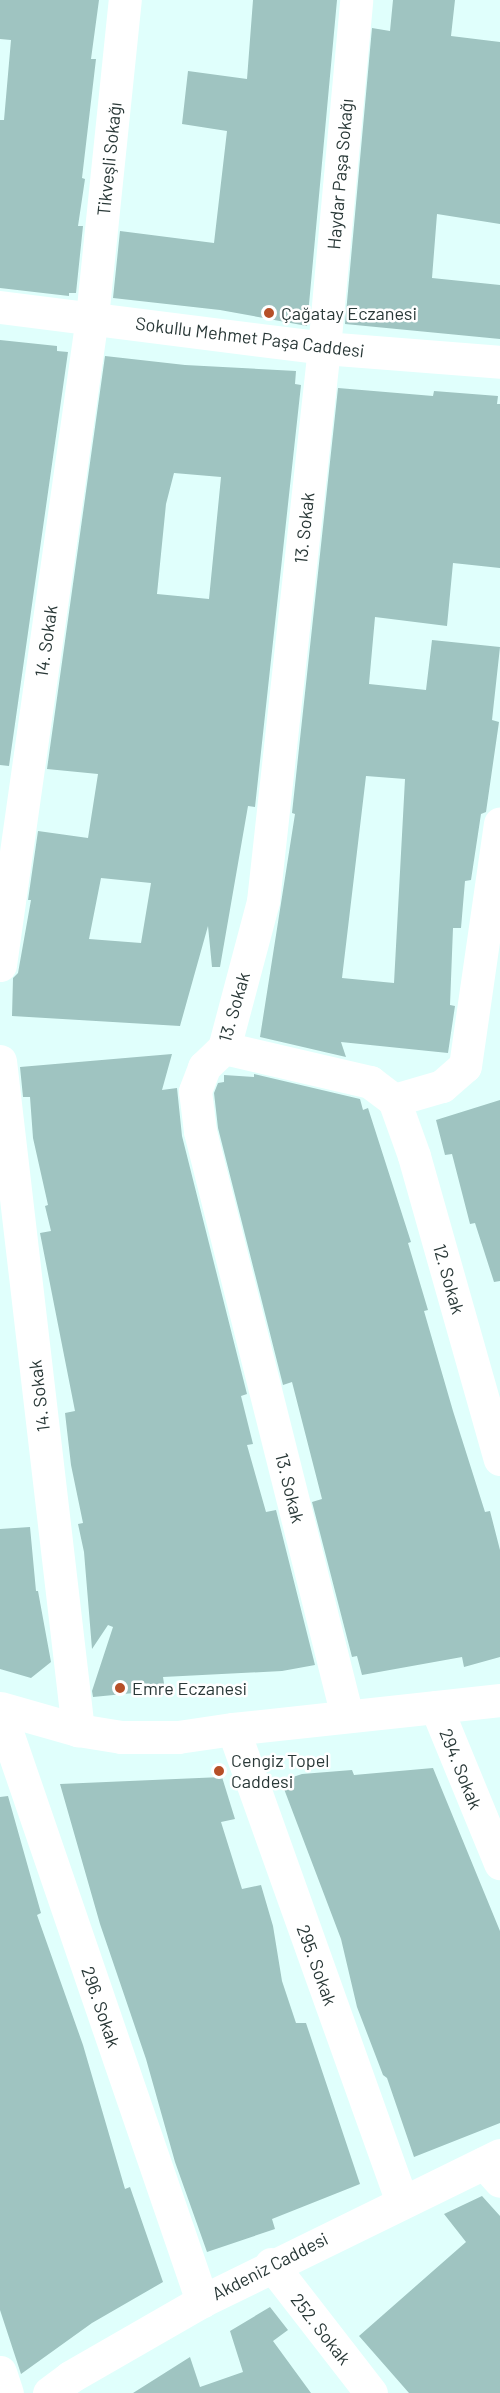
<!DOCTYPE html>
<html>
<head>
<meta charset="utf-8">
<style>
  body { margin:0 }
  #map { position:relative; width:500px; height:2393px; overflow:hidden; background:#e0fffc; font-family:Barlow,sans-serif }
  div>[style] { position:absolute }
  .building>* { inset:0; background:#9fc4c1 }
  .street>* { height:33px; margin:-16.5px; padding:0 16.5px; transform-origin:16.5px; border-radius:16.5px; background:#fff }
  .secondary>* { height:33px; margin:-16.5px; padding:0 16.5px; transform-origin:16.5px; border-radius:16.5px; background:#fff }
  .dots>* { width:16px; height:16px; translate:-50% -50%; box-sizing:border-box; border:3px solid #fff; border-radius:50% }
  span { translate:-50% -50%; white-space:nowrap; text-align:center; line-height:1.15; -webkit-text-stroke:5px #fff; paint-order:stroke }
  .street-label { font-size:18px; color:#293837 }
  .poi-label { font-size:18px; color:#293837 }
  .left { translate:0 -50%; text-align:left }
</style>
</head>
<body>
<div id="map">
  <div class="building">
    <i style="clip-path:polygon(0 0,99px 0,91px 59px,96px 59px,82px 178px,85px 179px,78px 226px,83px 226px,76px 293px,69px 293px,69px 296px,0 288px,0 120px,4px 120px,11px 40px,0 39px)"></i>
    <i style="clip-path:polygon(253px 0,337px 0,307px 326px,220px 310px,113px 298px,120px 231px,214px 243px,227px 131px,182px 124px,188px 71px,247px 79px)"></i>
    <i style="clip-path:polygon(393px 0,455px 0,451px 36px,500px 42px,500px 224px,437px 214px,432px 278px,500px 285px,500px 339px,345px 324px,372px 28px,390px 31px)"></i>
    <i style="clip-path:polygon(0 340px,57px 346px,57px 351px,68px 352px,9px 766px,0 765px)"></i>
    <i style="clip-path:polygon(evenodd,105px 356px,185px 365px,296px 371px,295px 384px,301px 385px,255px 807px,248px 806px,220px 967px,212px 967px,208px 926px,180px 1026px,12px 1016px,13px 978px,18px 973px,31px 900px,28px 900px,38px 831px,88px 838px,98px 774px,47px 769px,105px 356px,174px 473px,221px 477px,209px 599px,157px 594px,166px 504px,174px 473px,105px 356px,101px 878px,151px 883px,141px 943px,89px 939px,101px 878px)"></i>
    <i style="clip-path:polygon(evenodd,338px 388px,433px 396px,434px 391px,498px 396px,497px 404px,500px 404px,500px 568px,453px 563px,447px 626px,375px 617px,369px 684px,426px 690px,432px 640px,500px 647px,492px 720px,499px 722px,486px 812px,481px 814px,471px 880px,465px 881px,461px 928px,453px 928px,450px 1005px,455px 1006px,448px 1053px,341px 1042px,346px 1057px,260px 1037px,295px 814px,292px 813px,338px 388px,366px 776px,405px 779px,394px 983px,342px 978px,366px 776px)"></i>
    <i style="clip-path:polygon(172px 1054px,162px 1090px,177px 1088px,182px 1136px,247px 1394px,241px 1396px,253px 1444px,247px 1445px,266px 1512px,276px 1510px,315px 1665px,282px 1671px,163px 1677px,165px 1690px,93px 1697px,92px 1691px,113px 1627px,108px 1625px,92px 1649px,84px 1552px,78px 1524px,83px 1523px,71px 1465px,65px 1413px,75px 1411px,40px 1233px,51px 1231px,45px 1206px,48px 1205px,33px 1138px,30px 1097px,23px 1097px,20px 1067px)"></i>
    <i style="clip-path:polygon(254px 1074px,360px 1099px,363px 1110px,368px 1108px,411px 1242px,408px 1243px,428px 1310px,424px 1311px,453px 1411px,485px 1512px,490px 1511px,500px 1550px,500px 1657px,464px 1667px,462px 1657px,362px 1675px,357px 1656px,352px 1657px,312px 1502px,322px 1499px,292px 1382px,283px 1385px,218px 1128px,214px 1093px,218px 1083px,224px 1082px,224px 1075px,254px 1077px)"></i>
    <i style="clip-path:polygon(500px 1100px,500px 1281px,494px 1282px,475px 1223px,470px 1224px,452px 1154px,445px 1155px,436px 1120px)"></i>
    <i style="clip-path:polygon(30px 1527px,36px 1591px,38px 1591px,51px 1662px,31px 1678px,0 1669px,0 1529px)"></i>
    <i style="clip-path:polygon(433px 1768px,500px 1931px,500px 2123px,414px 2157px,387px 2078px,383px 2075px,357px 2007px,341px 1939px,281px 1781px,302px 1774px,352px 1770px,354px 1775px)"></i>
    <i style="clip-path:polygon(222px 1777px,235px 1819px,221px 1822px,242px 1889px,261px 1885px,273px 1926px,282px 1981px,296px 2023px,306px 2023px,360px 2184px,272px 2219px,275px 2229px,207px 2252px,175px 2162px,146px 2059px,100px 1924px,60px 1784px)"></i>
    <i style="clip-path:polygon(8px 1796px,41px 1913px,37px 1915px,83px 2045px,125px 2189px,130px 2187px,163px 2282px,92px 2323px,21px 2374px,0 2310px,0 1797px)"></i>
    <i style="clip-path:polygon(482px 2196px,500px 2216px,500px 2393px,409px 2393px,359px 2336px,466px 2242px,444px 2214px)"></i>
    <i style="clip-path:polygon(270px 2307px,288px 2330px,273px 2341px,311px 2393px,133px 2393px,190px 2357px,200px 2387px,243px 2372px,230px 2331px)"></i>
  </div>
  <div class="street">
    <i style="left:0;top:307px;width:327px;rotate:7.2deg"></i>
    <i style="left:324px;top:348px;width:177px;rotate:4.5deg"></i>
    <i style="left:0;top:965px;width:654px;rotate:-81.92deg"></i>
    <i style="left:92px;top:317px;width:319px;rotate:-84.1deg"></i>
    <i style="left:224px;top:1048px;width:150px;rotate:13.1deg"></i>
    <i style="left:370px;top:1082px;width:30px;rotate:37deg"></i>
    <i style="left:394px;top:1100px;width:59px;rotate:70.3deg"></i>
    <i style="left:414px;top:1156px;width:315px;rotate:74.2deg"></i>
    <i style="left:0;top:1061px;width:674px;rotate:83.35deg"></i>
    <i style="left:394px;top:1100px;width:50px;rotate:-16.3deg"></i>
    <i style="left:442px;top:1086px;width:30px;rotate:-41deg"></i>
    <i style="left:465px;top:1066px;width:245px;rotate:-81.8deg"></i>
    <i style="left:436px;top:1707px;width:169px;rotate:67.7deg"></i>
    <i style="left:0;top:1712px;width:623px;rotate:71.07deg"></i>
    <i style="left:347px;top:1716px;width:603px;rotate:-104.11deg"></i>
    <i style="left:200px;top:1131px;width:40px;rotate:-97.1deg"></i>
    <i style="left:195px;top:1091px;width:26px;rotate:-69deg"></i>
    <i style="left:204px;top:1067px;width:28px;rotate:-44deg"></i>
    <i style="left:224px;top:1048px;width:152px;rotate:-75.1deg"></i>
    <i style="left:263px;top:901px;width:556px;rotate:-83.71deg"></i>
    <i style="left:324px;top:348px;width:349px;rotate:-84.7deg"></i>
    <i style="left:233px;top:1729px;width:502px;rotate:70.34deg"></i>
    <i style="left:484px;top:2163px;width:24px;rotate:48deg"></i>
    <i style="left:271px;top:2264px;width:163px;rotate:52.2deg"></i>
    <i style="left:0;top:2372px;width:22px;rotate:72deg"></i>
  </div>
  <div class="secondary">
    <i style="left:0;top:1708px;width:81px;rotate:15.8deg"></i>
    <i style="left:78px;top:1730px;width:44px;rotate:9.2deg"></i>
    <i style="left:121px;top:1737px;width:57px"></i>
    <i style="left:178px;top:1737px;width:56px;rotate:-8.3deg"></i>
    <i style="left:233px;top:1729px;width:269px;rotate:-6.2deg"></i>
    <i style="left:49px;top:2393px;width:26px;rotate:-37deg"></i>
    <i style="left:70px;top:2377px;width:152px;rotate:-29.9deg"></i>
    <i style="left:202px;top:2301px;width:332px;rotate:-26.1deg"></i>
  </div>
  <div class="dots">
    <i style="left:269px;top:313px;background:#b64f27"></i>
    <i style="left:120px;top:1688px;background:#b64f27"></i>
    <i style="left:219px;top:1771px;background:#b64f27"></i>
  </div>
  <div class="street-label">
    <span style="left:109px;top:159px;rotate:-84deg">Tikveşli Sokağı</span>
    <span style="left:340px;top:174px;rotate:-85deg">Haydar Paşa Sokağı</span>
    <span style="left:250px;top:337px;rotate:7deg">Sokullu Mehmet Paşa Caddesi</span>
    <span style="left:304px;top:528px;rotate:-84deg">13. Sokak</span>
    <span style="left:46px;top:641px;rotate:-82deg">14. Sokak</span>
    <span style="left:234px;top:1007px;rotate:-74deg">13. Sokak</span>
    <span style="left:449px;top:1279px;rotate:74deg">12. Sokak</span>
    <span style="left:39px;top:1396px;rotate:-97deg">14. Sokak</span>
    <span style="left:290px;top:1488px;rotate:76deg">13. Sokak</span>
    <span style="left:461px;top:1769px;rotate:68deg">294. Sokak</span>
    <span style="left:317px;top:1965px;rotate:70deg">295. Sokak</span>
    <span style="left:101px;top:2007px;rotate:71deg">296. Sokak</span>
    <span style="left:270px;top:2266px;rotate:-27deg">Akdeniz Caddesi</span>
    <span style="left:321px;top:2329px;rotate:52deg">252. Sokak</span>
  </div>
  <div class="poi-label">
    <span class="left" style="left:281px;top:313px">Çağatay Eczanesi</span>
    <span class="left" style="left:132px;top:1688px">Emre Eczanesi</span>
    <span class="left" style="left:231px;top:1771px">Cengiz Topel<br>Caddesi</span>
  </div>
</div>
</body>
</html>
